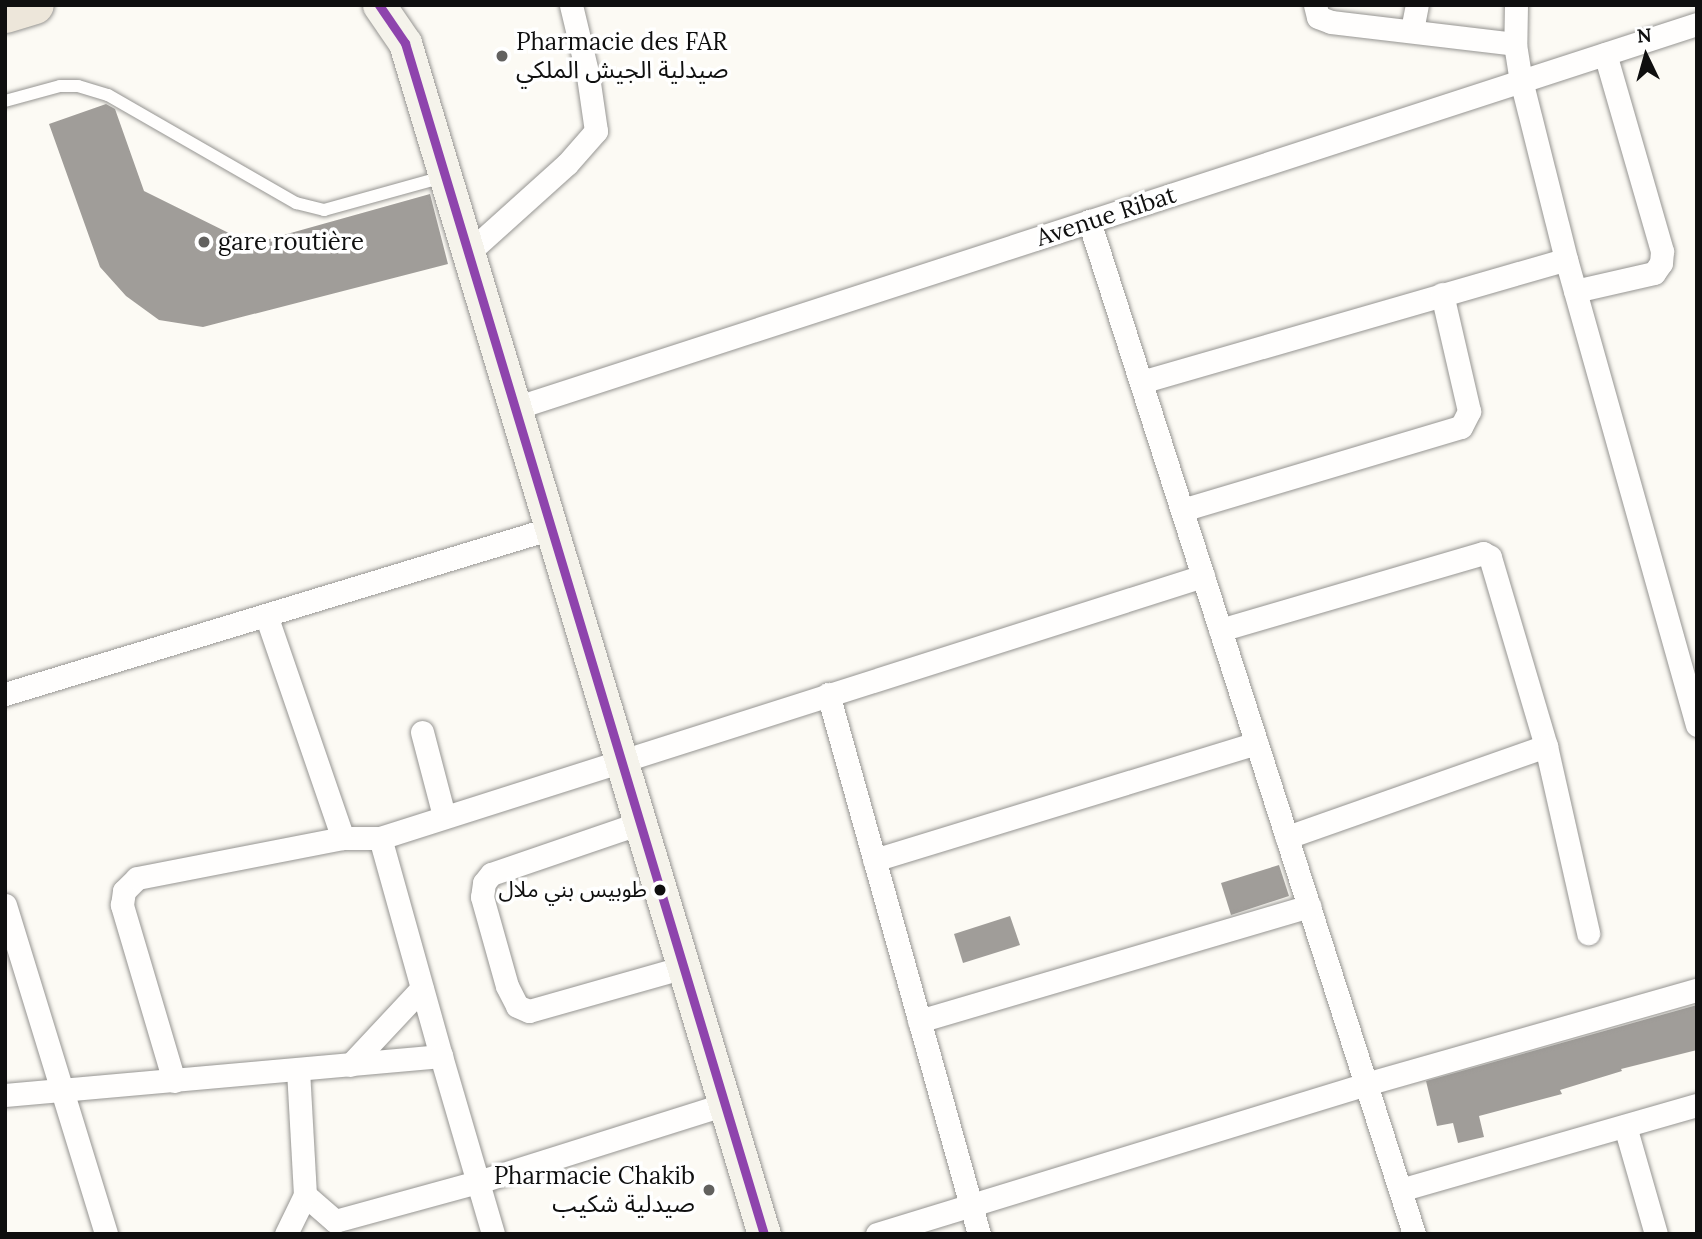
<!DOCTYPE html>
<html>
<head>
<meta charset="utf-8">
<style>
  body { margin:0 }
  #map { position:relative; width:1702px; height:1239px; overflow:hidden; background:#fcfaf4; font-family:Lora,"Noto Sans Arabic",serif }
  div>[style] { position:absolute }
  .building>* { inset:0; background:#a09d99 }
  .roads { filter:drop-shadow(0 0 2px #969592) drop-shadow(0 0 2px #969592) }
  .lane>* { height:12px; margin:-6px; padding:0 6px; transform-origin:6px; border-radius:6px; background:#fffefd }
  .street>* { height:23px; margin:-11.5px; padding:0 11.5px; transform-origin:11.5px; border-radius:11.5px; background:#fffefd }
  .secondary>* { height:33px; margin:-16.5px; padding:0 16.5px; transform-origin:16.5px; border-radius:16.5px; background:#f5f3eb }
  .primary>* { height:37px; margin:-18.5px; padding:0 18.5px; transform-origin:18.5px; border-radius:18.5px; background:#ede6da }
  .bus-1>* { height:9px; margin:-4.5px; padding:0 4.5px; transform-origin:4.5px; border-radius:4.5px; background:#8e44ad }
  .dots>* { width:19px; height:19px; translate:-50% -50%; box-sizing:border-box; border:4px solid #fff; border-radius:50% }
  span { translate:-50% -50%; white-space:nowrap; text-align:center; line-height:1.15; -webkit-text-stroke:7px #fff; paint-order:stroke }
  .bus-label { font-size:22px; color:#0f0f0f }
  .right { translate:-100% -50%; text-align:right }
  .poi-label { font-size:24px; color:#0f0f0f }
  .left { translate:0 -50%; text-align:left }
  .street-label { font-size:24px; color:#0f0f0f }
  .frame { position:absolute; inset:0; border:7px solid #0f0f0f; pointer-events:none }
  .north { position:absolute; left:1611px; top:21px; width:70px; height:70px; -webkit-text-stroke:5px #fff; paint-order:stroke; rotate:355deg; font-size:19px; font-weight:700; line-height:28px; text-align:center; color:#0f0f0f }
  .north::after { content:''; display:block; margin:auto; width:24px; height:32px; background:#0f0f0f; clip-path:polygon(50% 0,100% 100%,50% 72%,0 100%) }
</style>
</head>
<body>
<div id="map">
  <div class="building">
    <i style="clip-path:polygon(106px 104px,115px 109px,144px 191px,251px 244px,430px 194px,448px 264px,203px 327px,159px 320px,126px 296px,100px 267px,49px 124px)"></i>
    <i style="clip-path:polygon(1279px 865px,1289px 896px,1231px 915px,1221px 883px)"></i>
    <i style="clip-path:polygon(1010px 916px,1020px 945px,963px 963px,954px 934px)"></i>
    <i style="clip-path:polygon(1697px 1005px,1697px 1050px,1621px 1069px,1622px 1071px,1560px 1090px,1562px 1094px,1479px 1116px,1484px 1137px,1458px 1143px,1453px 1123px,1437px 1126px,1426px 1081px)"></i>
  </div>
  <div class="roads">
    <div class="lane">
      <i style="left:5px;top:101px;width:57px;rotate:-15.3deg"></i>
      <i style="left:60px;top:86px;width:18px"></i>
      <i style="left:78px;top:86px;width:31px;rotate:17deg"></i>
      <i style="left:108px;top:95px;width:217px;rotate:29.9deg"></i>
      <i style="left:296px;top:203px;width:29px;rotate:14deg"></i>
      <i style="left:324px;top:210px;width:123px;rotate:-15.5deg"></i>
    </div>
    <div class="street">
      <i style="left:1315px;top:5px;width:12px;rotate:76deg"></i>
      <i style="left:1318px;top:17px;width:14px;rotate:21deg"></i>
      <i style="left:1331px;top:22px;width:185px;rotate:6.8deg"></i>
      <i style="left:1516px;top:5px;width:39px;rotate:91deg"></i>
      <i style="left:1515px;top:44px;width:36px;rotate:81deg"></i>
      <i style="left:1521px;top:80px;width:185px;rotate:75.9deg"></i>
      <i style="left:1566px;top:259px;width:484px;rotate:74.3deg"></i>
      <i style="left:1412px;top:30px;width:25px;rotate:-79deg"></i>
      <i style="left:1089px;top:221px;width:1064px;rotate:72.21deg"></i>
      <i style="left:468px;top:253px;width:133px;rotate:-42deg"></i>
      <i style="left:567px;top:164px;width:44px;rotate:-48.7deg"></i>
      <i style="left:596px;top:131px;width:56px;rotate:-98.3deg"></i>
      <i style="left:588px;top:76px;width:73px;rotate:-103.5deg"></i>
      <i style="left:1575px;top:291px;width:81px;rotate:-12.8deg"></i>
      <i style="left:1654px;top:273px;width:12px;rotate:-55deg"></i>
      <i style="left:1661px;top:263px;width:12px;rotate:-85deg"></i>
      <i style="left:1662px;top:251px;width:205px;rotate:-106.1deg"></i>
      <i style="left:1141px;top:382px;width:442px;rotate:-16.1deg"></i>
      <i style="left:515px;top:408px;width:1243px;rotate:-18deg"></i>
      <i style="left:1182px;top:510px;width:291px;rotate:-16.6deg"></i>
      <i style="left:1461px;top:427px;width:18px;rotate:-63deg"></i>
      <i style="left:1469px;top:411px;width:120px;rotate:-103deg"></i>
      <i style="left:266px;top:615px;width:236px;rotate:71deg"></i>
      <i style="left:343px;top:838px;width:37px"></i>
      <i style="left:1220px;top:630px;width:274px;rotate:-16.3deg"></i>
      <i style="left:1483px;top:553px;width:8px;rotate:30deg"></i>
      <i style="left:1490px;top:557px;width:197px;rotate:73.5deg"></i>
      <i style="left:1546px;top:746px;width:275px;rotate:160.6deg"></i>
      <i style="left:5px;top:694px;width:572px;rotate:-16.88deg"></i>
      <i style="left:828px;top:694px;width:561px;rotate:74.38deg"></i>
      <i style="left:422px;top:732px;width:87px;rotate:75.3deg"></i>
      <i style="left:1546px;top:746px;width:192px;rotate:77.3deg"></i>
      <i style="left:640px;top:823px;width:157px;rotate:161.1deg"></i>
      <i style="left:491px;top:874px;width:11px;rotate:128deg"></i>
      <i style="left:484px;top:883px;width:14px;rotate:98deg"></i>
      <i style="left:482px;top:897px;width:92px;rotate:74.3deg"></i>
      <i style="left:507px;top:986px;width:22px;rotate:63deg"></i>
      <i style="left:517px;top:1006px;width:13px;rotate:23deg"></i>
      <i style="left:529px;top:1011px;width:161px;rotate:-15.8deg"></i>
      <i style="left:874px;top:860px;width:400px;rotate:-17deg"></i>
      <i style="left:5px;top:905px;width:344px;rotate:72.9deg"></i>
      <i style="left:919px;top:1021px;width:407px;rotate:-16.4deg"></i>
      <i style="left:441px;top:1056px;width:226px;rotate:-105.6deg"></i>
      <i style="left:380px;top:838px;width:864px;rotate:-17.66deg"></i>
      <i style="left:350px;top:1065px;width:105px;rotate:-46.9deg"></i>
      <i style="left:174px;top:1081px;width:184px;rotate:-106.5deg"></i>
      <i style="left:122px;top:905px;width:14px;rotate:-82deg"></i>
      <i style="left:124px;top:891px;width:18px;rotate:-45deg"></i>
      <i style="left:137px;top:878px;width:210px;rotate:-11deg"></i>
      <i style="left:5px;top:1095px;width:438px;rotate:-5.1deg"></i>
      <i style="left:441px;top:1056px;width:185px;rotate:73.7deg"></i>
      <i style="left:1625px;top:1126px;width:112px;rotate:74deg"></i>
      <i style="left:1400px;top:1190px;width:309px;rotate:-16deg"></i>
      <i style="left:305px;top:1195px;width:40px;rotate:41deg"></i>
      <i style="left:335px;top:1221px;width:148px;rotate:-15.3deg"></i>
      <i style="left:478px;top:1182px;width:259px;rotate:-17.5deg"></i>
      <i style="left:286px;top:1234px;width:43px;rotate:-64deg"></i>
      <i style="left:305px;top:1195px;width:125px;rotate:-93.2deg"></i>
      <i style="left:877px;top:1234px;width:511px;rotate:-17.05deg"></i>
      <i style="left:1366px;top:1084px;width:344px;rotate:-15.9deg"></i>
    </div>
    <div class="secondary">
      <i style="left:379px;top:5px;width:46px;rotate:55.6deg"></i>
      <i style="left:405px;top:43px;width:1244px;rotate:73.23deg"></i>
    </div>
    <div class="primary">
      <i style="left:5px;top:14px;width:31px;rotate:-17deg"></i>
    </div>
  </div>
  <div class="bus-1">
    <i style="left:379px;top:5px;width:46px;rotate:55.6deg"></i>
    <i style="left:405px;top:43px;width:1244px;rotate:73.23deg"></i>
  </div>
  <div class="dots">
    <i style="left:502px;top:56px;background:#62615f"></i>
    <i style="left:204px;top:242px;background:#62615f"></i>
    <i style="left:660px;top:890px;background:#0f0f0f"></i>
    <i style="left:709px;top:1190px;background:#62615f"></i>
  </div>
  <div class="bus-label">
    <span class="right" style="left:647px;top:890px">طوبيس بني ملال</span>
  </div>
  <div class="poi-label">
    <span class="left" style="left:516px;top:56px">Pharmacie des FAR<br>صيدلية الجيش الملكي</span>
    <span class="left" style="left:218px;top:242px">gare routière</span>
    <span class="right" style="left:695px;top:1190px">Pharmacie Chakib<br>صيدلية شكيب</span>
  </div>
  <div class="street-label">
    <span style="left:1106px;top:216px;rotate:-18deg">Avenue Ribat</span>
  </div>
  <div class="frame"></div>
  <div class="north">N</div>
</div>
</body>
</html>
